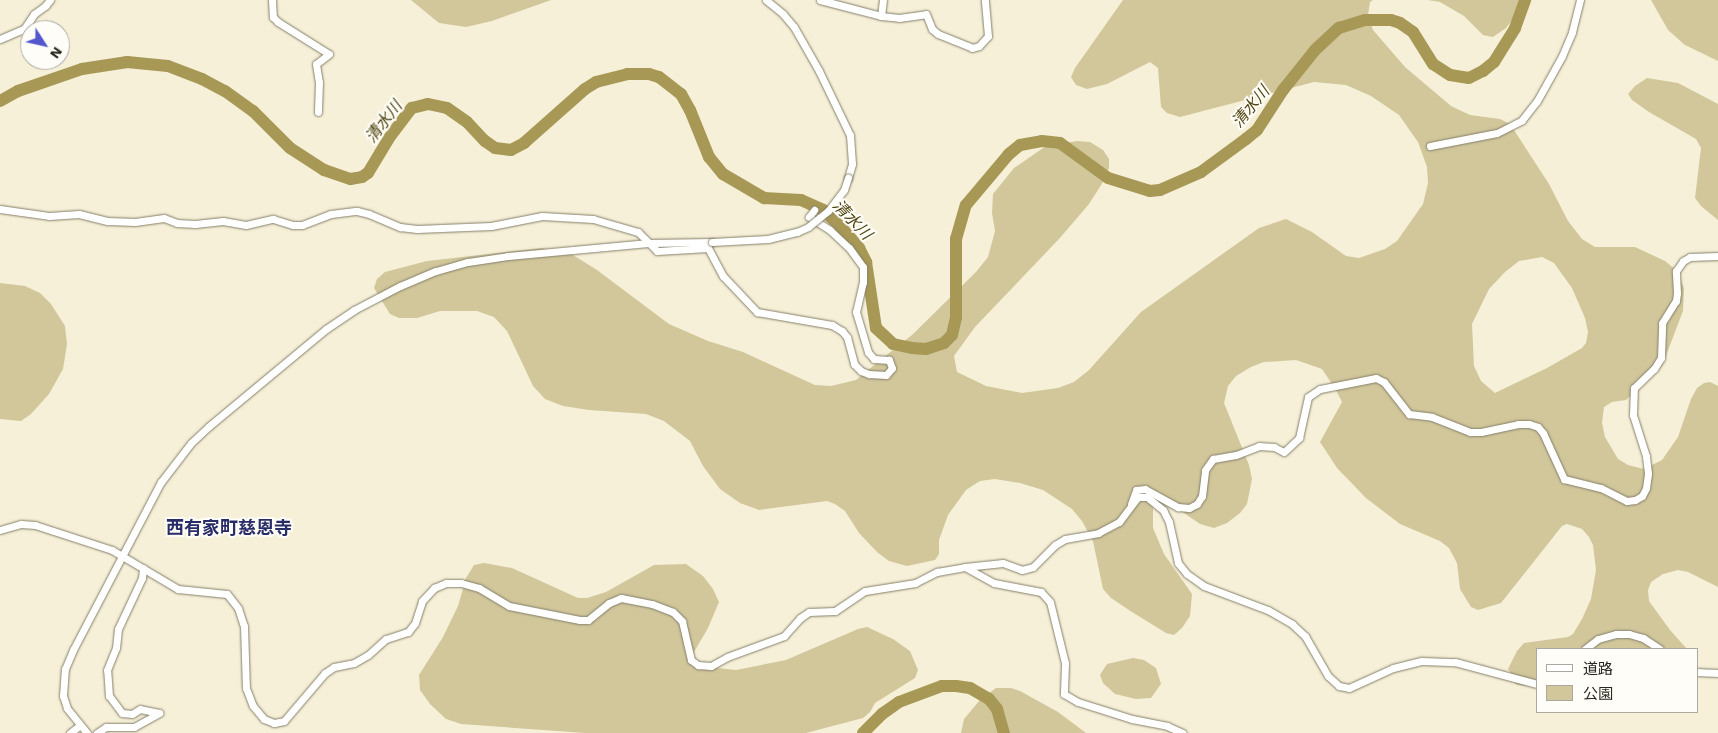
<!DOCTYPE html>
<html>
<head>
<meta charset="utf-8">
<style>
  body { margin:0 }
  #map { position:relative; width:1718px; height:733px; overflow:hidden; background:#f6f0d8; font-family:"Work Sans","Noto Sans JP",sans-serif }
  div>[style] { position:absolute }
  .green>* { inset:0; background:#d1c79b }
  .river>* { height:12px; margin:-6px; padding:0 6px; transform-origin:6px; border-radius:6px; background:#a79856 }
  .roads { filter:drop-shadow(0 0 1px #847f69) drop-shadow(0 0 1px #847f69) }
  .minor>* { height:7px; margin:-3.5px; padding:0 3.5px; transform-origin:3.5px; border-radius:3.5px; background:#fff }
  .bridges { filter:drop-shadow(0 0 1px #847f69) drop-shadow(0 0 1px #847f69) }
  .minor-bridge>* { height:7px; margin:-3.5px; padding:0 3.5px; transform-origin:3.5px; border-radius:3.5px; background:#fff }
  span { translate:-50% -50%; white-space:nowrap; text-align:center; line-height:1.15; -webkit-text-stroke:4px #fefdf8; paint-order:stroke }
  .water-label { font-size:16px; color:#504510; font-style:italic }
  .quarter-label { font-size:18px; color:#292d67; font-weight:700 }
  .legend { position:absolute; left:1536px; top:648px; width:162px; height:65px; box-sizing:border-box; background:#fefdf8; border:1px solid #a9a8a1; margin:0; padding:6px 9px; list-style:none; font-size:15px; color:#2a281f }
  .legend li { display:flex; align-items:center; gap:10px; height:25px }
  .legend b { width:25px; border:1px solid #a9a8a1 }
  .north { position:absolute; left:20px; top:20px; width:50px; height:50px; box-sizing:border-box; background:#fefdf8; border:1px solid #a9a8a1; border-radius:50%; rotate:125deg; font-size:14px; font-weight:700; line-height:20px; text-align:center; color:#2a281f }
  .north::after { content:''; display:block; margin:auto; width:18px; height:22px; background:#5257cd; clip-path:polygon(50% 0,100% 100%,50% 72%,0 100%) }
</style>
</head>
<body>
<div id="map">
  <div class="green">
    <i style="clip-path:polygon(411px 0,551px 0,492px 21px,466px 27px,439px 23px)"></i>
    <i style="clip-path:polygon(evenodd,1123px 0,1373px 0,1370px 2px,1368px 15px,1373px 30px,1405px 67px,1451px 106px,1470px 115px,1500px 119px,1510px 124px,1549px 184px,1568px 221px,1582px 239px,1595px 247px,1635px 247px,1665px 261px,1677px 271px,1684px 288px,1683px 311px,1662px 366px,1626px 400px,1612px 402px,1604px 407px,1602px 423px,1605px 437px,1618px 459px,1628px 465px,1644px 469px,1662px 460px,1678px 437px,1691px 399px,1697px 388px,1704px 383px,1710px 382px,1718px 386px,1718px 587px,1688px 572px,1678px 570px,1663px 574px,1651px 582px,1648px 590px,1649px 601px,1670px 630px,1687px 649px,1537px 649px,1537px 687px,1517px 685px,1512px 680px,1513px 676px,1508px 669px,1517px 651px,1524px 643px,1568px 637px,1573px 634px,1582px 619px,1591px 599px,1596px 570px,1593px 545px,1589px 537px,1582px 529px,1567px 524px,1562px 526px,1501px 603px,1478px 610px,1471px 607px,1460px 589px,1457px 563px,1449px 548px,1440px 541px,1400px 524px,1366px 498px,1337px 468px,1320px 442px,1342px 402px,1336px 390px,1322px 369px,1296px 360px,1264px 362px,1251px 367px,1236px 376px,1228px 386px,1224px 403px,1249px 465px,1252px 479px,1247px 504px,1240px 513px,1227px 523px,1214px 528px,1200px 524px,1181px 511px,1157px 500px,1153px 506px,1153px 528px,1164px 554px,1192px 594px,1190px 616px,1182px 628px,1174px 635px,1166px 633px,1132px 612px,1111px 598px,1103px 589px,1093px 541px,1082px 521px,1072px 509px,1043px 490px,1020px 483px,995px 479px,980px 481px,966px 490px,948px 515px,939px 540px,939px 554px,935px 560px,907px 566px,889px 561px,878px 553px,859px 533px,845px 511px,835px 504px,827px 501px,759px 510px,740px 503px,720px 489px,703px 466px,690px 441px,664px 421px,646px 414px,589px 410px,563px 406px,545px 399px,533px 386px,507px 331px,494px 317px,477px 311px,440px 311px,417px 318px,399px 318px,390px 314px,374px 288px,377px 279px,385px 272px,427px 261px,542px 248px,573px 255px,597px 270px,669px 324px,708px 341px,743px 352px,815px 385px,831px 386px,856px 380px,884px 357px,912px 335px,976px 272px,988px 257px,995px 231px,992px 213px,993px 194px,1014px 168px,1046px 146px,1077px 141px,1090px 142px,1103px 150px,1109px 159px,1109px 168px,1103px 182px,1089px 204px,1059px 239px,975px 327px,954px 356px,957px 372px,986px 386px,1022px 393px,1058px 388px,1074px 382px,1089px 370px,1141px 312px,1259px 228px,1286px 219px,1312px 232px,1346px 256px,1359px 258px,1385px 249px,1397px 241px,1423px 204px,1428px 183px,1427px 167px,1418px 142px,1399px 115px,1371px 96px,1346px 85px,1314px 82px,1180px 117px,1167px 113px,1161px 107px,1158px 68px,1150px 62px,1107px 84px,1087px 89px,1076px 85px,1071px 77px,1075px 68px,1123px 0,1542px 257px,1554px 263px,1572px 288px,1585px 318px,1588px 332px,1586px 343px,1582px 348px,1547px 368px,1495px 393px,1481px 381px,1474px 366px,1472px 324px,1489px 289px,1505px 272px,1519px 261px,1542px 257px)"></i>
    <i style="clip-path:polygon(1428px 0,1524px 0,1520px 10px,1506px 28px,1493px 37px,1483px 35px,1464px 16px,1440px 2px)"></i>
    <i style="clip-path:polygon(1651px 0,1718px 0,1718px 61px,1685px 45px,1668px 30px)"></i>
    <i style="clip-path:polygon(1647px 78px,1678px 83px,1718px 104px,1718px 220px,1701px 206px,1695px 198px,1701px 148px,1696px 139px,1649px 112px,1632px 100px,1628px 94px,1635px 86px)"></i>
    <i style="clip-path:polygon(0 283px,25px 286px,40px 293px,51px 304px,65px 326px,67px 344px,63px 369px,49px 394px,31px 414px,21px 421px,0 419px)"></i>
    <i style="clip-path:polygon(484px 563px,512px 568px,578px 598px,587px 598px,606px 592px,654px 565px,686px 564px,703px 576px,713px 589px,719px 602px,708px 628px,694px 652px,693px 659px,708px 667px,736px 670px,786px 660px,858px 629px,867px 627px,893px 639px,910px 651px,918px 670px,915px 678px,875px 703px,870px 712px,863px 718px,806px 733px,585px 733px,461px 724px,446px 719px,430px 704px,420px 690px,419px 675px,443px 637px,458px 606px,466px 578px,474px 565px)"></i>
    <i style="clip-path:polygon(1133px 658px,1144px 660px,1156px 668px,1161px 684px,1151px 698px,1136px 699px,1115px 694px,1103px 683px,1100px 675px,1107px 664px)"></i>
    <i style="clip-path:polygon(996px 688px,1011px 688px,1020px 691px,1058px 712px,1086px 733px,961px 733px,964px 719px,980px 700px)"></i>
  </div>
  <div class="river">
    <i style="left:0;top:101px;width:21px;rotate:-29deg"></i>
    <i style="left:18px;top:91px;width:68px;rotate:-19deg"></i>
    <i style="left:82px;top:69px;width:46px;rotate:-8.8deg"></i>
    <i style="left:127px;top:62px;width:41px;rotate:5.6deg"></i>
    <i style="left:168px;top:66px;width:36px;rotate:21deg"></i>
    <i style="left:202px;top:79px;width:26px;rotate:28deg"></i>
    <i style="left:225px;top:91px;width:34px;rotate:36deg"></i>
    <i style="left:253px;top:111px;width:52px;rotate:45deg"></i>
    <i style="left:290px;top:148px;width:40px;rotate:32.9deg"></i>
    <i style="left:324px;top:170px;width:28px;rotate:19deg"></i>
    <i style="left:350px;top:179px;width:12px;rotate:-9deg"></i>
    <i style="left:362px;top:177px;width:7px;rotate:-34deg"></i>
    <i style="left:368px;top:173px;width:41px;rotate:-59deg"></i>
    <i style="left:389px;top:138px;width:38px;rotate:-53deg"></i>
    <i style="left:412px;top:108px;width:16px;rotate:-14deg"></i>
    <i style="left:428px;top:104px;width:19px;rotate:12deg"></i>
    <i style="left:447px;top:108px;width:24px;rotate:35deg"></i>
    <i style="left:467px;top:122px;width:26px;rotate:47deg"></i>
    <i style="left:485px;top:141px;width:12px;rotate:35deg"></i>
    <i style="left:495px;top:148px;width:16px;rotate:7deg"></i>
    <i style="left:511px;top:150px;width:15px;rotate:-28deg"></i>
    <i style="left:524px;top:143px;width:81px;rotate:-41.5deg"></i>
    <i style="left:585px;top:89px;width:13px;rotate:-32deg"></i>
    <i style="left:596px;top:82px;width:32px;rotate:-14deg"></i>
    <i style="left:627px;top:74px;width:22px"></i>
    <i style="left:649px;top:74px;width:10px;rotate:17deg"></i>
    <i style="left:659px;top:77px;width:28px;rotate:38deg"></i>
    <i style="left:681px;top:94px;width:18px;rotate:61deg"></i>
    <i style="left:690px;top:110px;width:51px;rotate:68deg"></i>
    <i style="left:709px;top:157px;width:22px;rotate:51deg"></i>
    <i style="left:723px;top:174px;width:48px;rotate:30.3deg"></i>
    <i style="left:764px;top:198px;width:37px;rotate:3deg"></i>
    <i style="left:801px;top:200px;width:24px;rotate:24deg"></i>
    <i style="left:823px;top:210px;width:25px;rotate:43deg"></i>
    <i style="left:841px;top:227px;width:28px;rotate:49deg"></i>
    <i style="left:859px;top:248px;width:16px;rotate:63deg"></i>
    <i style="left:866px;top:262px;width:67px;rotate:81.4deg"></i>
    <i style="left:876px;top:328px;width:23px;rotate:43deg"></i>
    <i style="left:893px;top:344px;width:19px;rotate:12deg"></i>
    <i style="left:912px;top:348px;width:14px;rotate:4deg"></i>
    <i style="left:926px;top:349px;width:19px;rotate:-18deg"></i>
    <i style="left:944px;top:343px;width:11px;rotate:-45deg"></i>
    <i style="left:952px;top:335px;width:17px;rotate:-77deg"></i>
    <i style="left:956px;top:318px;width:79px;rotate:-90deg"></i>
    <i style="left:956px;top:239px;width:35px;rotate:-74deg"></i>
    <i style="left:966px;top:205px;width:67px;rotate:-49.9deg"></i>
    <i style="left:1009px;top:154px;width:14px;rotate:-39deg"></i>
    <i style="left:1020px;top:145px;width:22px;rotate:-10deg"></i>
    <i style="left:1042px;top:141px;width:18px;rotate:6deg"></i>
    <i style="left:1060px;top:143px;width:59px;rotate:36.1deg"></i>
    <i style="left:1108px;top:178px;width:44px;rotate:17.2deg"></i>
    <i style="left:1150px;top:191px;width:10px;rotate:-6deg"></i>
    <i style="left:1160px;top:190px;width:45px;rotate:-23.7deg"></i>
    <i style="left:1201px;top:172px;width:56px;rotate:-36.3deg"></i>
    <i style="left:1246px;top:139px;width:14px;rotate:-39deg"></i>
    <i style="left:1257px;top:130px;width:48px;rotate:-57deg"></i>
    <i style="left:1283px;top:90px;width:51px;rotate:-51.3deg"></i>
    <i style="left:1315px;top:50px;width:33px;rotate:-43deg"></i>
    <i style="left:1339px;top:28px;width:27px;rotate:-17deg"></i>
    <i style="left:1365px;top:20px;width:26px"></i>
    <i style="left:1391px;top:20px;width:9px;rotate:18deg"></i>
    <i style="left:1400px;top:23px;width:16px;rotate:35deg"></i>
    <i style="left:1413px;top:32px;width:38px;rotate:58deg"></i>
    <i style="left:1433px;top:64px;width:20px;rotate:33deg"></i>
    <i style="left:1450px;top:75px;width:19px;rotate:9deg"></i>
    <i style="left:1469px;top:78px;width:16px;rotate:-27deg"></i>
    <i style="left:1483px;top:71px;width:14px;rotate:-39deg"></i>
    <i style="left:1494px;top:62px;width:40px;rotate:-58deg"></i>
    <i style="left:1515px;top:28px;width:30px;rotate:-70deg"></i>
    <i style="left:863px;top:733px;width:27px;rotate:-45deg"></i>
    <i style="left:882px;top:714px;width:21px;rotate:-35deg"></i>
    <i style="left:899px;top:702px;width:46px;rotate:-20.4deg"></i>
    <i style="left:942px;top:686px;width:14px"></i>
    <i style="left:956px;top:686px;width:14px;rotate:8deg"></i>
    <i style="left:970px;top:688px;width:22px;rotate:30deg"></i>
    <i style="left:989px;top:699px;width:13px;rotate:51deg"></i>
    <i style="left:997px;top:709px;width:25px;rotate:74deg"></i>
  </div>
  <div class="roads">
    <div class="minor">
      <i style="left:272px;top:0;width:17px;rotate:87deg"></i>
      <i style="left:273px;top:17px;width:7px;rotate:45deg"></i>
      <i style="left:278px;top:22px;width:60px;rotate:32.1deg"></i>
      <i style="left:329px;top:54px;width:16px;rotate:142deg"></i>
      <i style="left:316px;top:64px;width:18px;rotate:81deg"></i>
      <i style="left:319px;top:82px;width:30px;rotate:92deg"></i>
      <i style="left:766px;top:0;width:22px;rotate:39deg"></i>
      <i style="left:783px;top:14px;width:17px;rotate:50deg"></i>
      <i style="left:794px;top:27px;width:51px;rotate:60.4deg"></i>
      <i style="left:819px;top:71px;width:71px;rotate:64.2deg"></i>
      <i style="left:850px;top:135px;width:29px;rotate:86deg"></i>
      <i style="left:852px;top:164px;width:15px;rotate:106deg"></i>
      <i style="left:820px;top:0;width:63px;rotate:14.7deg"></i>
      <i style="left:881px;top:16px;width:18px;rotate:6deg"></i>
      <i style="left:899px;top:18px;width:27px;rotate:-8deg"></i>
      <i style="left:926px;top:14px;width:16px;rotate:68deg"></i>
      <i style="left:932px;top:29px;width:8px;rotate:40deg"></i>
      <i style="left:938px;top:34px;width:37px;rotate:22deg"></i>
      <i style="left:972px;top:48px;width:7px;rotate:-16deg"></i>
      <i style="left:979px;top:46px;width:13px;rotate:-48deg"></i>
      <i style="left:988px;top:36px;width:36px;rotate:-95deg"></i>
      <i style="left:881px;top:16px;width:16px;rotate:-83deg"></i>
      <i style="left:0;top:39px;width:26px;rotate:-23deg"></i>
      <i style="left:24px;top:29px;width:18px;rotate:-56deg"></i>
      <i style="left:34px;top:14px;width:14px;rotate:-36deg"></i>
      <i style="left:45px;top:6px;width:8px;rotate:-50deg"></i>
      <i style="left:1430px;top:146px;width:68px;rotate:-11deg"></i>
      <i style="left:1497px;top:133px;width:28px;rotate:-27deg"></i>
      <i style="left:1522px;top:120px;width:24px;rotate:-52deg"></i>
      <i style="left:1537px;top:101px;width:51px;rotate:-60.9deg"></i>
      <i style="left:1562px;top:56px;width:26px;rotate:-67deg"></i>
      <i style="left:1572px;top:32px;width:33px;rotate:-76deg"></i>
      <i style="left:0;top:209px;width:49px;rotate:8.1deg"></i>
      <i style="left:49px;top:216px;width:30px;rotate:-4deg"></i>
      <i style="left:79px;top:214px;width:30px;rotate:14deg"></i>
      <i style="left:108px;top:221px;width:27px;rotate:2deg"></i>
      <i style="left:135px;top:222px;width:29px;rotate:-8deg"></i>
      <i style="left:164px;top:218px;width:14px;rotate:21deg"></i>
      <i style="left:177px;top:223px;width:18px;rotate:3deg"></i>
      <i style="left:195px;top:224px;width:28px;rotate:-6deg"></i>
      <i style="left:223px;top:221px;width:23px;rotate:10deg"></i>
      <i style="left:246px;top:225px;width:28px;rotate:-13deg"></i>
      <i style="left:273px;top:219px;width:21px;rotate:17deg"></i>
      <i style="left:293px;top:225px;width:9px"></i>
      <i style="left:302px;top:225px;width:31px;rotate:-21deg"></i>
      <i style="left:331px;top:214px;width:26px;rotate:-7deg"></i>
      <i style="left:357px;top:211px;width:12px;rotate:14deg"></i>
      <i style="left:369px;top:214px;width:34px;rotate:23deg"></i>
      <i style="left:400px;top:227px;width:17px;rotate:7deg"></i>
      <i style="left:417px;top:229px;width:74px;rotate:-2.3deg"></i>
      <i style="left:491px;top:226px;width:52px;rotate:-11.1deg"></i>
      <i style="left:542px;top:216px;width:51px;rotate:3.4deg"></i>
      <i style="left:593px;top:219px;width:47px;rotate:16.1deg"></i>
      <i style="left:638px;top:232px;width:27px;rotate:45deg"></i>
      <i style="left:657px;top:251px;width:51px;rotate:-3.4deg"></i>
      <i style="left:708px;top:248px;width:32px;rotate:62deg"></i>
      <i style="left:723px;top:276px;width:50px;rotate:46.6deg"></i>
      <i style="left:757px;top:312px;width:76px;rotate:9.8deg"></i>
      <i style="left:832px;top:325px;width:12px;rotate:31deg"></i>
      <i style="left:842px;top:331px;width:8px;rotate:50deg"></i>
      <i style="left:847px;top:337px;width:28px;rotate:75deg"></i>
      <i style="left:854px;top:364px;width:10px;rotate:45deg"></i>
      <i style="left:861px;top:371px;width:9px;rotate:21deg"></i>
      <i style="left:869px;top:374px;width:17px;rotate:3deg"></i>
      <i style="left:886px;top:375px;width:9px;rotate:-49deg"></i>
      <i style="left:892px;top:368px;width:9px;rotate:-111deg"></i>
      <i style="left:889px;top:360px;width:15px;rotate:-176deg"></i>
      <i style="left:874px;top:359px;width:9px;rotate:-131deg"></i>
      <i style="left:868px;top:352px;width:42px;rotate:-106.7deg"></i>
      <i style="left:856px;top:312px;width:31px;rotate:-77deg"></i>
      <i style="left:863px;top:282px;width:15px;rotate:-90deg"></i>
      <i style="left:863px;top:267px;width:24px;rotate:-126deg"></i>
      <i style="left:849px;top:248px;width:26px;rotate:-137deg"></i>
      <i style="left:830px;top:230px;width:25px;rotate:-148deg"></i>
      <i style="left:809px;top:217px;width:9px;rotate:-54deg"></i>
      <i style="left:1131px;top:504px;width:15px;rotate:-70deg"></i>
      <i style="left:1136px;top:490px;width:9px;rotate:-6deg"></i>
      <i style="left:1145px;top:489px;width:38px;rotate:29deg"></i>
      <i style="left:1178px;top:507px;width:11px;rotate:5deg"></i>
      <i style="left:1189px;top:508px;width:9px;rotate:-27deg"></i>
      <i style="left:1197px;top:504px;width:9px;rotate:-58deg"></i>
      <i style="left:1202px;top:496px;width:26px;rotate:-83deg"></i>
      <i style="left:1205px;top:470px;width:14px;rotate:-54deg"></i>
      <i style="left:1213px;top:459px;width:23px;rotate:-10deg"></i>
      <i style="left:1236px;top:455px;width:25px;rotate:-21deg"></i>
      <i style="left:1259px;top:446px;width:15px;rotate:4deg"></i>
      <i style="left:1274px;top:447px;width:11px;rotate:27deg"></i>
      <i style="left:1284px;top:452px;width:21px;rotate:-43deg"></i>
      <i style="left:1299px;top:438px;width:42px;rotate:-77.6deg"></i>
      <i style="left:1308px;top:397px;width:14px;rotate:-34deg"></i>
      <i style="left:1320px;top:389px;width:57px;rotate:-11.1deg"></i>
      <i style="left:1376px;top:378px;width:9px;rotate:27deg"></i>
      <i style="left:1384px;top:382px;width:41px;rotate:52deg"></i>
      <i style="left:1409px;top:414px;width:23px;rotate:7deg"></i>
      <i style="left:1432px;top:417px;width:41px;rotate:21.5deg"></i>
      <i style="left:1470px;top:432px;width:11px"></i>
      <i style="left:1481px;top:432px;width:38px;rotate:-12deg"></i>
      <i style="left:1518px;top:424px;width:11px"></i>
      <i style="left:1529px;top:424px;width:9px;rotate:18deg"></i>
      <i style="left:1538px;top:427px;width:8px;rotate:50deg"></i>
      <i style="left:1543px;top:433px;width:51px;rotate:65.5deg"></i>
      <i style="left:1564px;top:479px;width:38px;rotate:14deg"></i>
      <i style="left:1601px;top:488px;width:29px;rotate:27deg"></i>
      <i style="left:1627px;top:501px;width:8px;rotate:-7deg"></i>
      <i style="left:1635px;top:500px;width:8px;rotate:-30deg"></i>
      <i style="left:1642px;top:496px;width:9px;rotate:-63deg"></i>
      <i style="left:1646px;top:488px;width:15px;rotate:-82deg"></i>
      <i style="left:1648px;top:473px;width:17px;rotate:-97deg"></i>
      <i style="left:1646px;top:456px;width:43px;rotate:-107.6deg"></i>
      <i style="left:1633px;top:415px;width:27px;rotate:-88deg"></i>
      <i style="left:1634px;top:388px;width:28px;rotate:-44deg"></i>
      <i style="left:1654px;top:369px;width:13px;rotate:-58deg"></i>
      <i style="left:1661px;top:358px;width:35px;rotate:-88deg"></i>
      <i style="left:1662px;top:323px;width:26px;rotate:-58deg"></i>
      <i style="left:1676px;top:301px;width:8px;rotate:-83deg"></i>
      <i style="left:1677px;top:293px;width:22px;rotate:-93deg"></i>
      <i style="left:1676px;top:271px;width:12px;rotate:-55deg"></i>
      <i style="left:1683px;top:261px;width:8px;rotate:-30deg"></i>
      <i style="left:1690px;top:257px;width:28px;rotate:-2deg"></i>
      <i style="left:0;top:530px;width:22px;rotate:-16deg"></i>
      <i style="left:21px;top:524px;width:14px;rotate:4deg"></i>
      <i style="left:35px;top:525px;width:81px;rotate:18deg"></i>
      <i style="left:112px;top:550px;width:77px;rotate:30.6deg"></i>
      <i style="left:178px;top:589px;width:49px;rotate:5.8deg"></i>
      <i style="left:227px;top:594px;width:18px;rotate:52deg"></i>
      <i style="left:238px;top:608px;width:19px;rotate:72deg"></i>
      <i style="left:244px;top:626px;width:62px;rotate:88.2deg"></i>
      <i style="left:246px;top:688px;width:19px;rotate:69deg"></i>
      <i style="left:253px;top:706px;width:17px;rotate:50deg"></i>
      <i style="left:264px;top:719px;width:11px;rotate:22deg"></i>
      <i style="left:274px;top:723px;width:10px;rotate:-11deg"></i>
      <i style="left:284px;top:721px;width:63px;rotate:-49.5deg"></i>
      <i style="left:325px;top:673px;width:11px;rotate:-34deg"></i>
      <i style="left:334px;top:667px;width:20px;rotate:-11deg"></i>
      <i style="left:354px;top:663px;width:16px;rotate:-30deg"></i>
      <i style="left:368px;top:655px;width:24px;rotate:-42deg"></i>
      <i style="left:386px;top:639px;width:23px;rotate:-18deg"></i>
      <i style="left:408px;top:632px;width:11px;rotate:-52deg"></i>
      <i style="left:415px;top:623px;width:23px;rotate:-72deg"></i>
      <i style="left:422px;top:601px;width:18px;rotate:-47deg"></i>
      <i style="left:434px;top:588px;width:13px;rotate:-23deg"></i>
      <i style="left:446px;top:583px;width:15px"></i>
      <i style="left:461px;top:583px;width:19px;rotate:16deg"></i>
      <i style="left:479px;top:588px;width:35px;rotate:31deg"></i>
      <i style="left:509px;top:606px;width:72px;rotate:11.2deg"></i>
      <i style="left:580px;top:620px;width:8px"></i>
      <i style="left:588px;top:620px;width:27px;rotate:-39deg"></i>
      <i style="left:609px;top:603px;width:13px;rotate:-23deg"></i>
      <i style="left:621px;top:598px;width:32px;rotate:11deg"></i>
      <i style="left:652px;top:604px;width:22px;rotate:21deg"></i>
      <i style="left:673px;top:612px;width:13px;rotate:45deg"></i>
      <i style="left:682px;top:621px;width:40px;rotate:77deg"></i>
      <i style="left:691px;top:660px;width:9px;rotate:36deg"></i>
      <i style="left:698px;top:665px;width:13px;rotate:4deg"></i>
      <i style="left:711px;top:666px;width:18px;rotate:-29deg"></i>
      <i style="left:727px;top:657px;width:61px;rotate:-20.2deg"></i>
      <i style="left:784px;top:636px;width:24px;rotate:-48deg"></i>
      <i style="left:800px;top:618px;width:11px;rotate:-34deg"></i>
      <i style="left:809px;top:612px;width:26px;rotate:-2deg"></i>
      <i style="left:835px;top:611px;width:36px;rotate:-34deg"></i>
      <i style="left:865px;top:591px;width:51px;rotate:-9.1deg"></i>
      <i style="left:915px;top:583px;width:25px;rotate:-27deg"></i>
      <i style="left:937px;top:572px;width:28px;rotate:-10deg"></i>
      <i style="left:965px;top:567px;width:38px;rotate:-6deg"></i>
      <i style="left:1003px;top:563px;width:20px;rotate:20deg"></i>
      <i style="left:1022px;top:570px;width:11px;rotate:-15deg"></i>
      <i style="left:1033px;top:567px;width:31px;rotate:-45deg"></i>
      <i style="left:1055px;top:545px;width:12px;rotate:-31deg"></i>
      <i style="left:1065px;top:539px;width:34px;rotate:-10deg"></i>
      <i style="left:1098px;top:533px;width:24px;rotate:-28deg"></i>
      <i style="left:1119px;top:522px;width:31px;rotate:-53deg"></i>
      <i style="left:1138px;top:497px;width:9px"></i>
      <i style="left:1147px;top:497px;width:21px;rotate:39deg"></i>
      <i style="left:1163px;top:510px;width:13px;rotate:63deg"></i>
      <i style="left:1169px;top:522px;width:42px;rotate:77.6deg"></i>
      <i style="left:1178px;top:563px;width:14px;rotate:51deg"></i>
      <i style="left:1187px;top:574px;width:21px;rotate:35deg"></i>
      <i style="left:1204px;top:586px;width:68px;rotate:20.6deg"></i>
      <i style="left:1268px;top:610px;width:28px;rotate:30deg"></i>
      <i style="left:1292px;top:624px;width:18px;rotate:43deg"></i>
      <i style="left:1305px;top:636px;width:46px;rotate:60.1deg"></i>
      <i style="left:1328px;top:676px;width:15px;rotate:42deg"></i>
      <i style="left:1339px;top:686px;width:10px;rotate:11deg"></i>
      <i style="left:1349px;top:688px;width:48px;rotate:-24.4deg"></i>
      <i style="left:1393px;top:668px;width:30px;rotate:-14deg"></i>
      <i style="left:1422px;top:661px;width:33px;rotate:2deg"></i>
      <i style="left:1455px;top:662px;width:85px;rotate:15deg"></i>
      <i style="left:965px;top:567px;width:33px;rotate:29deg"></i>
      <i style="left:994px;top:583px;width:48px;rotate:10.8deg"></i>
      <i style="left:1041px;top:592px;width:13px;rotate:48deg"></i>
      <i style="left:1050px;top:602px;width:63px;rotate:76.2deg"></i>
      <i style="left:1065px;top:663px;width:31px;rotate:92deg"></i>
      <i style="left:1064px;top:694px;width:16px;rotate:30deg"></i>
      <i style="left:1078px;top:702px;width:57px;rotate:17.5deg"></i>
      <i style="left:1132px;top:719px;width:36px;rotate:11deg"></i>
      <i style="left:1167px;top:726px;width:17px;rotate:24deg"></i>
      <i style="left:1585px;top:649px;width:16px;rotate:-38deg"></i>
      <i style="left:1598px;top:639px;width:19px;rotate:-16deg"></i>
      <i style="left:1616px;top:634px;width:13px"></i>
      <i style="left:1629px;top:634px;width:15px;rotate:16deg"></i>
      <i style="left:1643px;top:638px;width:20px;rotate:33deg"></i>
      <i style="left:1697px;top:672px;width:21px;rotate:3deg"></i>
      <i style="left:70px;top:733px;width:11px;rotate:-38deg"></i>
      <i style="left:87px;top:733px;width:32px;rotate:-129deg"></i>
      <i style="left:67px;top:708px;width:13px;rotate:-108deg"></i>
      <i style="left:63px;top:696px;width:27px;rotate:-86deg"></i>
      <i style="left:65px;top:669px;width:21px;rotate:-67deg"></i>
      <i style="left:73px;top:650px;width:190px;rotate:-62.4deg"></i>
      <i style="left:161px;top:482px;width:49px;rotate:-52.4deg"></i>
      <i style="left:191px;top:443px;width:23px;rotate:-43deg"></i>
      <i style="left:208px;top:427px;width:153px;rotate:-39.7deg"></i>
      <i style="left:326px;top:329px;width:34px;rotate:-34deg"></i>
      <i style="left:354px;top:310px;width:52px;rotate:-27.6deg"></i>
      <i style="left:400px;top:286px;width:39px;rotate:-23deg"></i>
      <i style="left:436px;top:271px;width:33px;rotate:-16deg"></i>
      <i style="left:468px;top:262px;width:40px;rotate:-8.5deg"></i>
      <i style="left:508px;top:256px;width:141px;rotate:-5.3deg"></i>
      <i style="left:648px;top:243px;width:64px;rotate:-0.9deg"></i>
      <i style="left:97px;top:733px;width:11px;rotate:-34deg"></i>
      <i style="left:106px;top:727px;width:28px"></i>
      <i style="left:134px;top:727px;width:29px;rotate:-29deg"></i>
      <i style="left:159px;top:713px;width:19px;rotate:-168deg"></i>
      <i style="left:140px;top:709px;width:9px;rotate:148deg"></i>
      <i style="left:132px;top:714px;width:10px;rotate:-174deg"></i>
      <i style="left:122px;top:713px;width:21px;rotate:-127deg"></i>
      <i style="left:109px;top:696px;width:26px;rotate:-94deg"></i>
      <i style="left:107px;top:670px;width:24px;rotate:-68deg"></i>
      <i style="left:116px;top:648px;width:19px;rotate:-84deg"></i>
      <i style="left:118px;top:629px;width:56px;rotate:-64.8deg"></i>
      <i style="left:142px;top:578px;width:10px;rotate:-84deg"></i>
    </div>
  </div>
  <div class="bridges">
    <div class="minor-bridge">
      <i style="left:712px;top:242px;width:56px;rotate:-3.1deg"></i>
      <i style="left:768px;top:239px;width:30px;rotate:-14deg"></i>
      <i style="left:797px;top:232px;width:12px;rotate:-24deg"></i>
      <i style="left:808px;top:227px;width:26px;rotate:-39deg"></i>
      <i style="left:828px;top:211px;width:26px;rotate:-53deg"></i>
      <i style="left:844px;top:190px;width:13px;rotate:-72deg"></i>
    </div>
  </div>
  <div class="water-label">
    <span style="left:1251px;top:107px;rotate:-50deg">清水川</span>
    <span style="left:384px;top:122px;rotate:-52deg">清水川</span>
    <span style="left:852px;top:220px;rotate:46deg">清水川</span>
  </div>
  <div class="quarter-label">
    <span style="left:229px;top:528px">西有家町慈恩寺</span>
  </div>
  <ul class="legend">
  <li><b style="height:6px;background:#fff"></b>道路</li>
  <li><b style="height:14px;background:#d1c79b"></b>公園</li>
  </ul>
  <div class="north">N</div>
</div>
</body>
</html>
